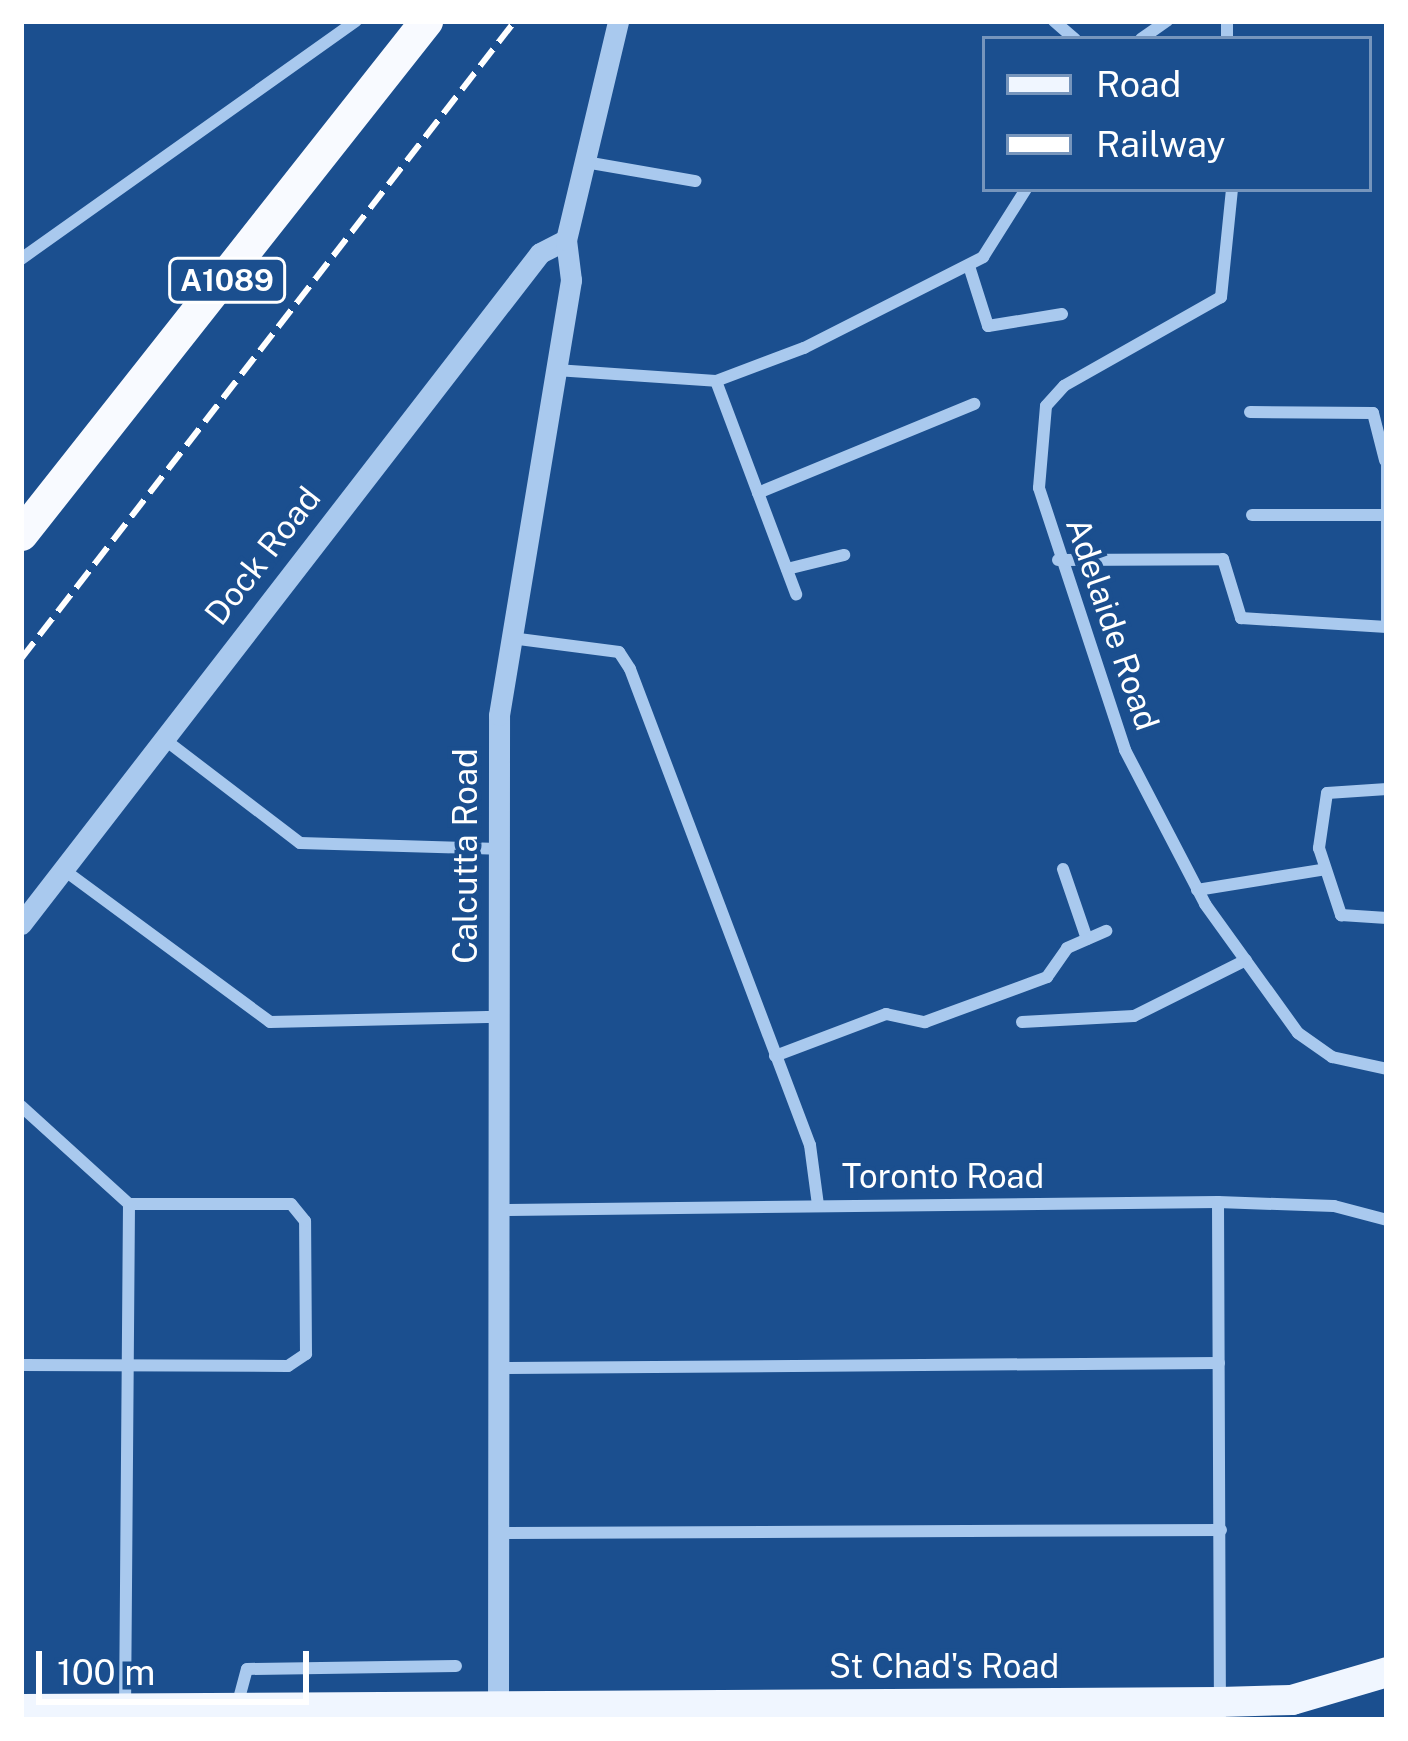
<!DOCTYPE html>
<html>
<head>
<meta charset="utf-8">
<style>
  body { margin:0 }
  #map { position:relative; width:1408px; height:1741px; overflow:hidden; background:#1b4f8f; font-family:"Public Sans",sans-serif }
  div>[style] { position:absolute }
  .minor>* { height:12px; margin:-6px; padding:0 6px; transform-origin:6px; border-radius:6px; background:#a9c9ee }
  .tertiary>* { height:21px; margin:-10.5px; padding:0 10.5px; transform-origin:10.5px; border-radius:10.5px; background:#a9c9ee }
  .primary>* { height:30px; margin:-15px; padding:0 15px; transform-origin:15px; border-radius:15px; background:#f0f6ff }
  .trunk>* { height:33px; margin:-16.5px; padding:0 16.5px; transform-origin:16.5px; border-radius:16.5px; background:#f8faff }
  .rail>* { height:6px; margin-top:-3px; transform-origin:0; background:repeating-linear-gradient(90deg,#fff 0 21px,transparent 0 30px) }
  span { translate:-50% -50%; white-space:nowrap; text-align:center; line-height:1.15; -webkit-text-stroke:9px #1b4f8f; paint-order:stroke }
  .shield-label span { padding:3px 9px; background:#1b4f8f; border:3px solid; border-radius:9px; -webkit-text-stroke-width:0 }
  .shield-label { font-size:30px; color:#fff; font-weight:700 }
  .street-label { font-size:33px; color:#fff }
  .frame { position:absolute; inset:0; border:24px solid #fff; pointer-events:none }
  .legend { position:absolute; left:982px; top:36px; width:390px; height:156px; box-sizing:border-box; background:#1b4f8f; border:3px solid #7695bc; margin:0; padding:15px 21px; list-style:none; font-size:36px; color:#fff }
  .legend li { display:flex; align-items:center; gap:24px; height:60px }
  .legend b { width:60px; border:3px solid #7695bc }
  .scale { position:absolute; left:36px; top:1651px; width:273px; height:54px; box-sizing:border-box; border:6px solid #fff; border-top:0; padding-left:15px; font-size:36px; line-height:42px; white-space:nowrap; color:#fff; -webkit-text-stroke:9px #1b4f8f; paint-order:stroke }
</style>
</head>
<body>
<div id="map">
  <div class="minor">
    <i style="left:1054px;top:21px;width:28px;rotate:41deg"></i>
    <i style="left:1227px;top:21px;width:18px;rotate:90deg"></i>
    <i style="left:1141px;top:39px;width:32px;rotate:-35deg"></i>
    <i style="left:591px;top:163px;width:106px;rotate:9.8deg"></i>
    <i style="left:1232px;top:189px;width:109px;rotate:95.8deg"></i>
    <i style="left:1221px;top:297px;width:180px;rotate:150.5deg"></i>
    <i style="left:1064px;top:386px;width:27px;rotate:132deg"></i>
    <i style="left:1046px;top:406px;width:82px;rotate:94.9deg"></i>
    <i style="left:1039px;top:488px;width:276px;rotate:71.8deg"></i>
    <i style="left:1125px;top:750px;width:174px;rotate:62.5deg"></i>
    <i style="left:1205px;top:904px;width:159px;rotate:54.2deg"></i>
    <i style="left:1298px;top:1033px;width:42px;rotate:35.2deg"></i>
    <i style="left:1332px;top:1057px;width:56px;rotate:12.3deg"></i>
    <i style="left:21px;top:259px;width:411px;rotate:-35.4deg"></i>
    <i style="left:969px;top:266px;width:63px;rotate:72.4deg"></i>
    <i style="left:988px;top:326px;width:75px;rotate:-9.2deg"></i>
    <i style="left:556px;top:370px;width:160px;rotate:3.9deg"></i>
    <i style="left:716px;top:381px;width:94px;rotate:-20.6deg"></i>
    <i style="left:804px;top:348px;width:201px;rotate:-26.9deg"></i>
    <i style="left:983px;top:257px;width:80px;rotate:-57.7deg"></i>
    <i style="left:716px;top:381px;width:228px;rotate:69.4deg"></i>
    <i style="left:1250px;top:412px;width:123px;rotate:0.5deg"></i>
    <i style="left:1373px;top:413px;width:49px;rotate:75.7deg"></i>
    <i style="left:758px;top:493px;width:234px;rotate:-22.4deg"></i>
    <i style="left:1252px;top:515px;width:133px"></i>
    <i style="left:1058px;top:560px;width:165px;rotate:-0.3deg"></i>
    <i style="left:1223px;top:559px;width:62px;rotate:73deg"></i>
    <i style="left:1241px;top:618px;width:146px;rotate:3.5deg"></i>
    <i style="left:1387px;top:627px;width:167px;rotate:-90deg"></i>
    <i style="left:787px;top:569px;width:59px;rotate:-13.8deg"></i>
    <i style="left:511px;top:638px;width:109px;rotate:7.4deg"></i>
    <i style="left:619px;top:652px;width:20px;rotate:57deg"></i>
    <i style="left:630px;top:669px;width:509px;rotate:69.29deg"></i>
    <i style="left:810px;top:1145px;width:61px;rotate:82.4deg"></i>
    <i style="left:164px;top:739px;width:171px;rotate:37.4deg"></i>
    <i style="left:300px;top:843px;width:198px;rotate:1.7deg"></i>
    <i style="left:1387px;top:789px;width:60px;rotate:176.2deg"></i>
    <i style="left:1327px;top:793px;width:56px;rotate:98.3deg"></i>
    <i style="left:1319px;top:848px;width:71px;rotate:71.8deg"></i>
    <i style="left:1341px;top:915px;width:46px;rotate:3.7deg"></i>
    <i style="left:1063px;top:869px;width:74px;rotate:71.1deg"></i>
    <i style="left:64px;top:870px;width:256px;rotate:36.4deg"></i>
    <i style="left:270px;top:1022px;width:228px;rotate:-1.3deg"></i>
    <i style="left:1197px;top:890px;width:126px;rotate:-9.2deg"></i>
    <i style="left:1022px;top:1022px;width:112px;rotate:-3.1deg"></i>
    <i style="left:1134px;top:1016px;width:125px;rotate:-26.6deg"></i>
    <i style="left:775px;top:1056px;width:119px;rotate:-20.7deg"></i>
    <i style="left:886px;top:1014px;width:40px;rotate:12deg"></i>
    <i style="left:925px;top:1022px;width:130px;rotate:-20.2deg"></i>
    <i style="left:1047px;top:977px;width:35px;rotate:-55deg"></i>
    <i style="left:1067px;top:948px;width:43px;rotate:-23.6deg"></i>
    <i style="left:21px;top:1106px;width:146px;rotate:42.2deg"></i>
    <i style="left:129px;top:1204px;width:505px;rotate:90.45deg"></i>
    <i style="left:1218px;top:1202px;width:518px;rotate:89.78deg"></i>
    <i style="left:497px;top:1210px;width:721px;rotate:-0.64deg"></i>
    <i style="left:1218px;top:1202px;width:116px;rotate:2deg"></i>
    <i style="left:1334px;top:1206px;width:55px;rotate:14.8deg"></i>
    <i style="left:21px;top:1365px;width:267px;rotate:0.2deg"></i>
    <i style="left:288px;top:1366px;width:22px;rotate:-34deg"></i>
    <i style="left:306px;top:1354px;width:133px;rotate:-90.4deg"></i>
    <i style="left:305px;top:1221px;width:22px;rotate:-129deg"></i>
    <i style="left:291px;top:1204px;width:162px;rotate:180deg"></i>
    <i style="left:497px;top:1368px;width:722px;rotate:-0.4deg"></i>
    <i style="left:497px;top:1533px;width:724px;rotate:-0.24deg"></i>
    <i style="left:237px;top:1706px;width:38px;rotate:-75deg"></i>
    <i style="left:247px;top:1669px;width:209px;rotate:-0.8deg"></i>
  </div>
  <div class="tertiary">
    <i style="left:21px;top:924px;width:848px;rotate:-52.28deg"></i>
    <i style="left:540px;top:253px;width:29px;rotate:-27deg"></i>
    <i style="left:498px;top:1719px;width:1004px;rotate:-89.94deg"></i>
    <i style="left:499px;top:715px;width:441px;rotate:-80.6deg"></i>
    <i style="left:571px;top:280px;width:40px;rotate:-97.1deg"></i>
    <i style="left:566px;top:240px;width:225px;rotate:-76.6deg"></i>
  </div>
  <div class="primary">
    <i style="left:21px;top:1709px;width:1199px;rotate:-0.33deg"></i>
    <i style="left:1220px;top:1702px;width:72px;rotate:-1.6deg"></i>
    <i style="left:1292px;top:1700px;width:99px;rotate:-16.4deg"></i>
  </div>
  <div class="trunk">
    <i style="left:21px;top:534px;width:654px;rotate:-51.71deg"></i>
  </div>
  <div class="rail">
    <i style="left:21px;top:659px;width:807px;rotate:-52.25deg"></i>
  </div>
  <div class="shield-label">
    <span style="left:227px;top:280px">A1089</span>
  </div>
  <div class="street-label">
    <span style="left:263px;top:556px;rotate:-52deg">Dock Road</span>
    <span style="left:1112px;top:624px;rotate:71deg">Adelaide Road</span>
    <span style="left:466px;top:856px;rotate:-90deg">Calcutta Road</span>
    <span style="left:943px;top:1177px">Toronto Road</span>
    <span style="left:944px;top:1667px">St Chad's Road</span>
  </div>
  <div class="frame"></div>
  <ul class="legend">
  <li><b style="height:15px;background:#f0f6ff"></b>Road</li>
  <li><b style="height:15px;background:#fff"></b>Railway</li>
  </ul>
  <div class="scale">100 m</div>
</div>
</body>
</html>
